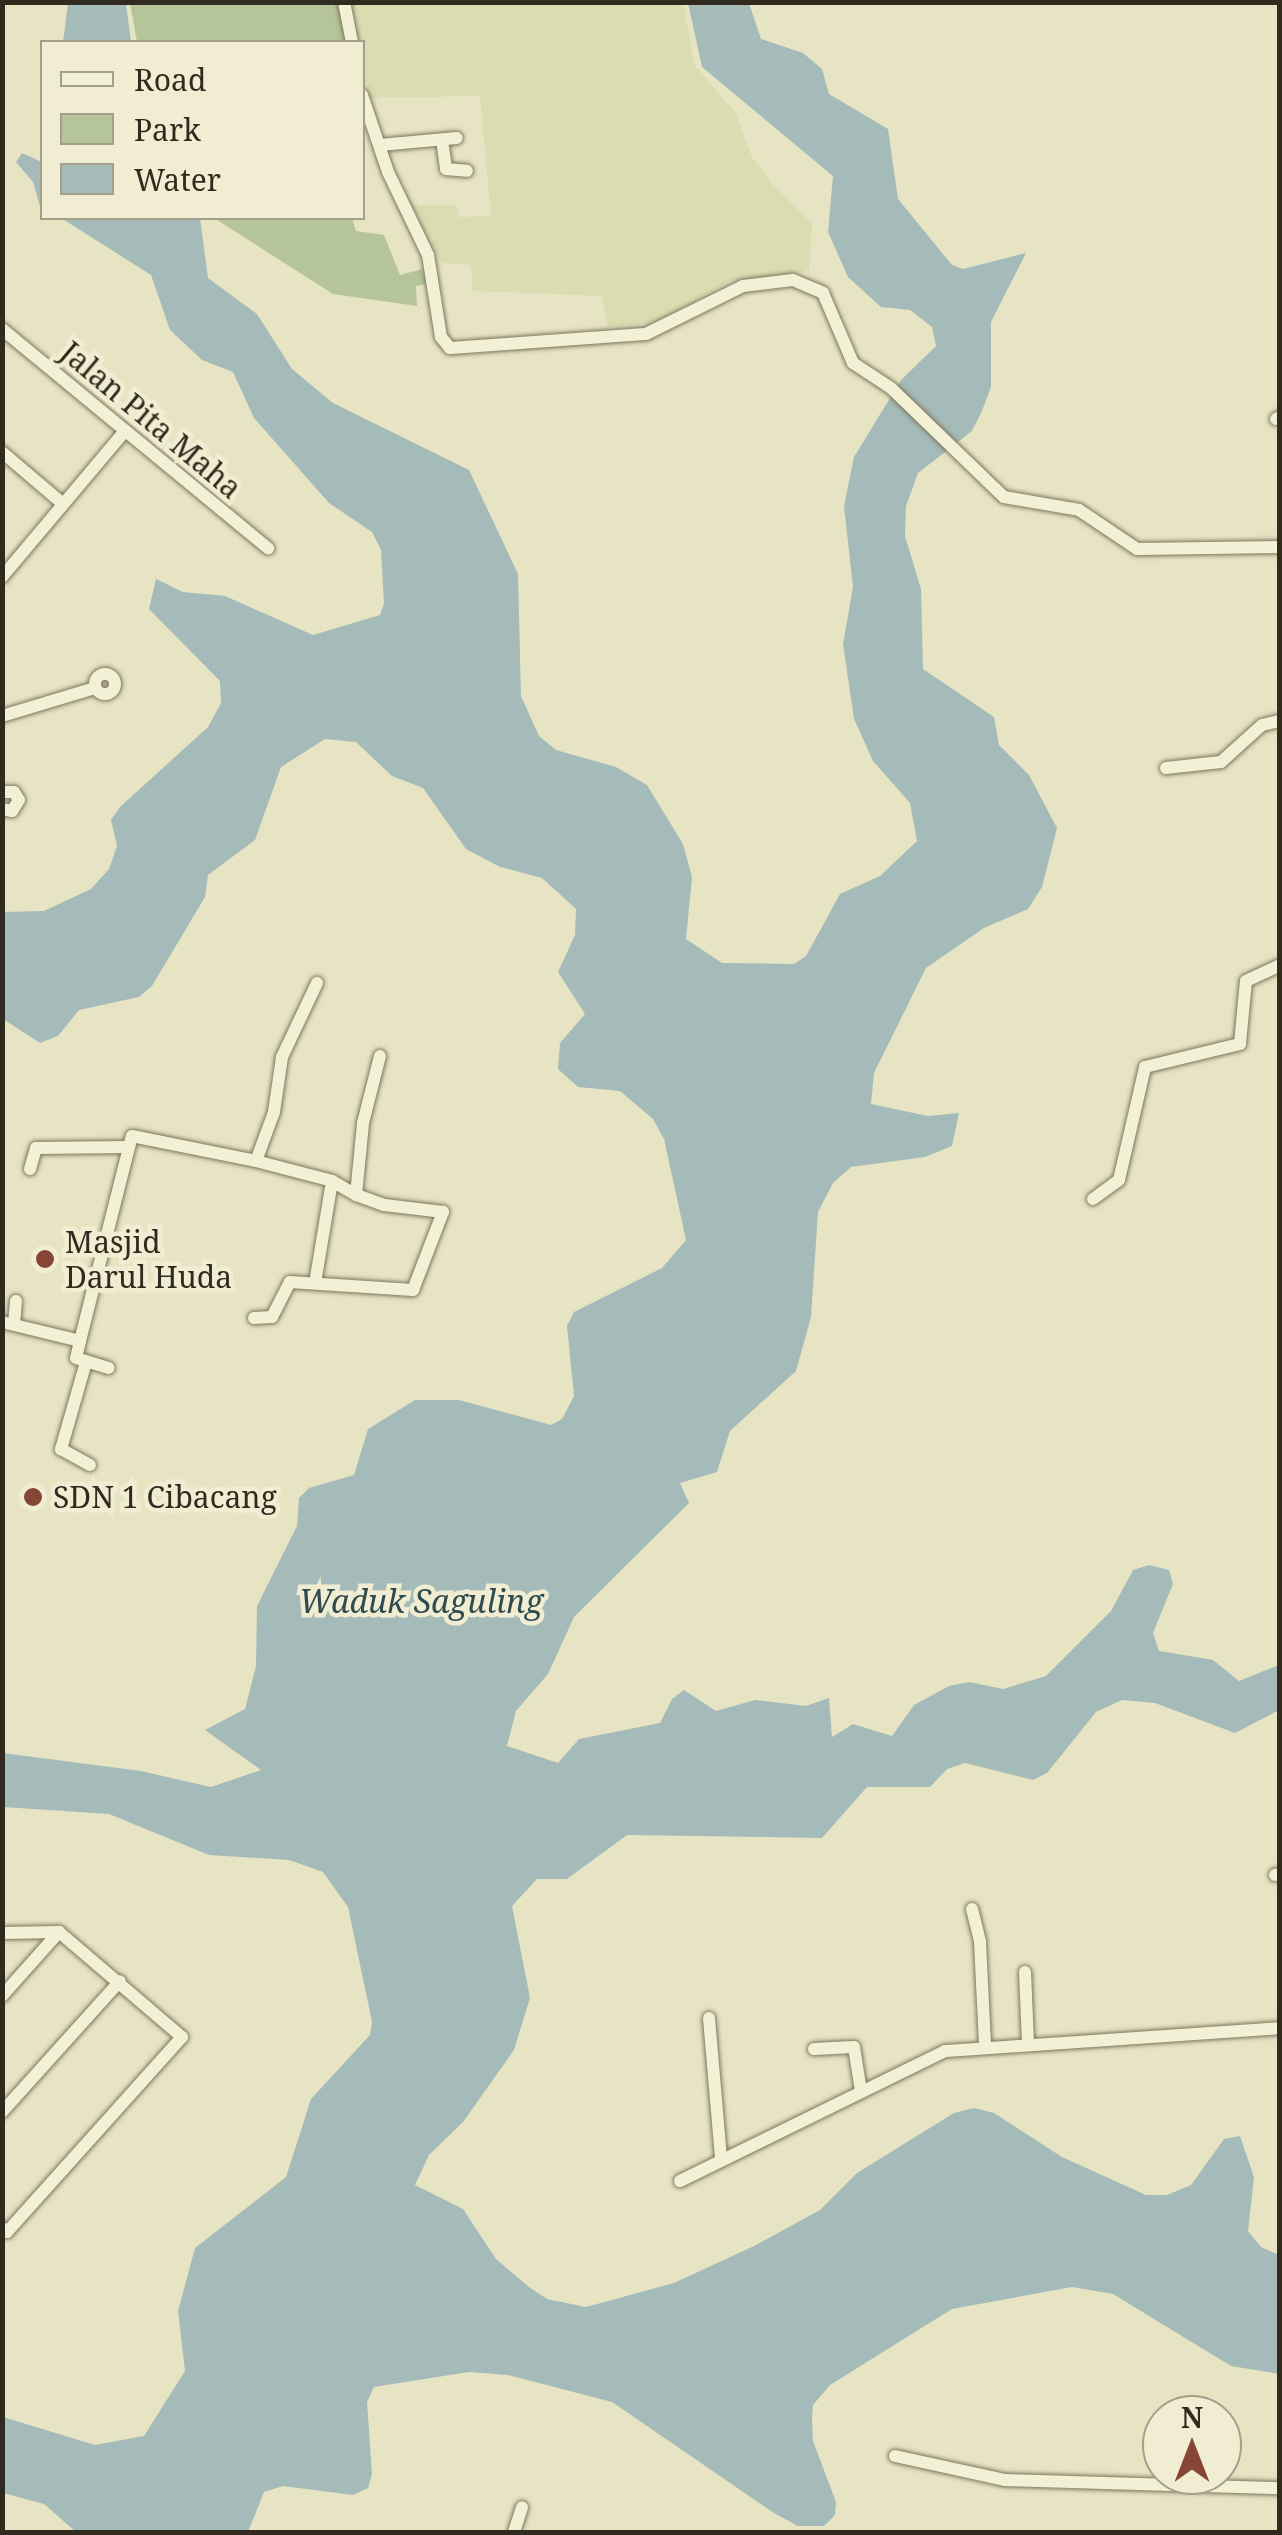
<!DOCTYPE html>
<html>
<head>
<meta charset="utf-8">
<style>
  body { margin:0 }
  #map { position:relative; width:1282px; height:2535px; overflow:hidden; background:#e7e4c4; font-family:"Noto Serif",serif }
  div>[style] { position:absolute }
  .farmland>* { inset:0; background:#dadcb2 }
  .green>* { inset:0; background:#b6c499 }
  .water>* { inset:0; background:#a5bbb9 }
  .roads { filter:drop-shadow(0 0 2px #7f765d) drop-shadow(0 0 2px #7f765d) }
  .street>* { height:12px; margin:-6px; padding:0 6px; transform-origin:6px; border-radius:6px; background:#f3f1d5 }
  .street>.ring { margin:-6px; padding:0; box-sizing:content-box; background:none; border:12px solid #f3f1d5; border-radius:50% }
  .dots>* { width:28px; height:28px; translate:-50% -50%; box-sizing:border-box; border:5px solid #f0edd2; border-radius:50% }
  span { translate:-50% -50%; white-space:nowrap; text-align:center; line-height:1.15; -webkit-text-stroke:9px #f0edd2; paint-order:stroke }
  .street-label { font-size:30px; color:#312b1f }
  .poi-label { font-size:30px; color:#312b1f }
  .left { translate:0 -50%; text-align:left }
  .water-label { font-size:32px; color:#304b4f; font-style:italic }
  .frame { position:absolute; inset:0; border:5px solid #312b1f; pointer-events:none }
  .legend { position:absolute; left:40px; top:40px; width:325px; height:180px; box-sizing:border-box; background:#f0edd2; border:2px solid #a49f8a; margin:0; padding:12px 18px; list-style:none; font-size:30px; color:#312b1f }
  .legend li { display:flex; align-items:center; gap:20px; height:50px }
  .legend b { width:50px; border:2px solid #a49f8a }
  .north { position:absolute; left:1142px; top:2395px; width:100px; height:100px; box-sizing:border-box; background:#f0edd2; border:2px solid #a49f8a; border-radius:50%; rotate:0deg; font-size:28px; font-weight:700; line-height:40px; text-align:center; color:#312b1f }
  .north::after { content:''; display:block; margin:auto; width:35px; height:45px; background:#864535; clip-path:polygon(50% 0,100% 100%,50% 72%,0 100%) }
</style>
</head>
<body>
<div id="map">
  <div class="farmland">
    <i style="clip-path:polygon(351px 3px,683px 3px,695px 66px,735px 112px,752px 157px,772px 184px,812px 223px,809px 271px,730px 281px,654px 323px,608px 327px,601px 296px,473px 291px,471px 265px,442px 263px,412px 205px,456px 205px,459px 217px,491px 216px,480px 96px,368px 98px)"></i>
  </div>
  <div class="green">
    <i style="clip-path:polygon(130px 3px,339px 3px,345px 42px,137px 42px)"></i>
    <i style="clip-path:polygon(214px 218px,352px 218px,356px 231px,384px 235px,400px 275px,422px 269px,426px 284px,416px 286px,417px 306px,333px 294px)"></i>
  </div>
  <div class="water">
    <i style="clip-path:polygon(68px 3px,126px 3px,131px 42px,63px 42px)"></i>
    <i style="clip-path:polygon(688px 3px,749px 3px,761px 39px,803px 53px,822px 69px,829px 94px,888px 129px,898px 199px,952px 265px,963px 269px,1026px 253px,991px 322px,991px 387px,982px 411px,972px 431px,918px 473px,906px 506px,905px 536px,921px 589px,923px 669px,994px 717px,999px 745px,1029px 775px,1057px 828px,1042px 887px,1028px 909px,984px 928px,926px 968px,874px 1073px,871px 1104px,928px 1116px,959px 1113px,952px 1146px,925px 1157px,851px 1167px,833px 1183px,818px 1212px,811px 1317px,796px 1371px,730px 1431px,717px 1472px,680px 1483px,689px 1503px,574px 1617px,548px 1674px,516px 1711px,507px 1746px,558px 1763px,579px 1739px,660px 1723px,672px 1699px,684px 1690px,716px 1711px,755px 1700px,806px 1706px,829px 1698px,832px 1737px,853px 1724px,892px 1736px,914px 1705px,949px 1686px,969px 1682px,1003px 1689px,1046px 1676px,1111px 1611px,1133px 1570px,1149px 1565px,1169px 1570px,1173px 1584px,1153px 1633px,1159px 1651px,1213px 1660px,1239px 1681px,1279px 1665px,1279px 1710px,1235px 1733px,1155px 1703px,1122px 1700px,1096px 1712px,1047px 1773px,1033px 1780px,965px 1763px,947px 1769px,930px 1787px,867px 1787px,822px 1838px,627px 1835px,567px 1879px,537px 1879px,512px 1906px,530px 1998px,514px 2050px,463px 2122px,429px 2155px,415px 2185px,463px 2209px,496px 2259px,529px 2287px,547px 2299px,586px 2307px,674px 2283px,754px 2246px,820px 2210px,857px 2173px,954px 2113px,974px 2108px,994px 2113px,1062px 2157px,1146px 2195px,1167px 2195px,1191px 2185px,1224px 2139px,1240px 2136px,1254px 2177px,1248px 2231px,1261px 2247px,1279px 2255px,1279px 2374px,1231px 2366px,1113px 2294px,1072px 2287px,952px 2309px,830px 2385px,813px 2405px,812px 2419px,813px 2441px,836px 2502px,835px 2515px,824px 2526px,798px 2526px,774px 2513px,612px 2402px,508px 2375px,469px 2372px,374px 2387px,367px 2402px,372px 2474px,368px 2488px,353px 2495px,283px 2486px,264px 2492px,248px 2532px,76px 2532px,44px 2504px,3px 2493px,3px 2417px,95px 2445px,144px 2436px,185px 2371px,178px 2311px,195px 2248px,286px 2177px,311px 2099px,370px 2035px,372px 2022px,348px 1907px,323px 1872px,289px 1860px,209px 1855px,109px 1814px,3px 1807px,3px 1753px,141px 1771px,211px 1787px,261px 1770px,205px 1730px,245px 1709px,256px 1666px,257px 1606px,297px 1526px,299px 1498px,309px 1488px,354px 1475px,368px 1429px,415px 1400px,459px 1400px,551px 1425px,562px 1419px,574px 1396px,567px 1326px,574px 1312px,662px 1268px,686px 1240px,664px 1139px,653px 1119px,620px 1091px,578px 1087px,558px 1069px,560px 1043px,585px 1014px,558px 972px,575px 935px,576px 909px,542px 878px,500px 867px,466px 849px,423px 788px,392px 776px,356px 742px,325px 739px,281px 767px,255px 840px,208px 875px,205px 897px,152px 986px,139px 997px,79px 1010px,58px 1036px,40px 1043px,3px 1019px,3px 912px,44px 911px,91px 889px,109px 869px,117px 846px,111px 820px,120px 807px,208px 727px,221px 703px,220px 681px,149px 609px,156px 579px,183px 592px,225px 596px,313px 635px,380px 615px,384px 603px,381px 550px,372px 532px,329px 503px,254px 418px,233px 372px,202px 360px,170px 330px,151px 275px,61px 218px,200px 218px,208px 278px,257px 314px,292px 369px,333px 403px,469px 470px,518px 574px,521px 696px,539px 736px,556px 750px,616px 767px,647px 785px,683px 844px,692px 877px,686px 939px,722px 963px,794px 964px,806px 956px,840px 894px,880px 876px,917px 841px,910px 803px,873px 761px,854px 719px,843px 644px,853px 587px,844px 506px,854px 457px,901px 380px,936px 346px,932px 327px,910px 310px,881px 307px,848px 277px,828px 232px,833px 176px,702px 67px)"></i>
    <i style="clip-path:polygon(22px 153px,42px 162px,42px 213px,33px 182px,16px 162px)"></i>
  </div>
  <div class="roads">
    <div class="street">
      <i style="left:344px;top:2px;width:41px;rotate:78.7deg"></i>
      <i style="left:362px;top:95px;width:81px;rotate:71.3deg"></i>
      <i style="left:388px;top:172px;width:92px;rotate:64.3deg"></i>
      <i style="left:428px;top:255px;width:83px;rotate:81deg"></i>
      <i style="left:441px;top:337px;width:14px;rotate:51deg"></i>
      <i style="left:450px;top:348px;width:196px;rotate:-4.1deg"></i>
      <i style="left:646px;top:334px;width:108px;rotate:-26.3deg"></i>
      <i style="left:743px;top:286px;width:50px;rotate:-6.8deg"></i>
      <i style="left:793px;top:280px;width:33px;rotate:23deg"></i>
      <i style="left:823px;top:293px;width:76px;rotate:66.8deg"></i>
      <i style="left:853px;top:363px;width:45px;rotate:33.3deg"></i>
      <i style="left:891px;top:388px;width:157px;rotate:44deg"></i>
      <i style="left:1004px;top:497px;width:76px;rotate:9.8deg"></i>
      <i style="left:1079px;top:510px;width:70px;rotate:33.9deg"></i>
      <i style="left:1137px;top:549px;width:143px;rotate:-0.8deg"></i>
      <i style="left:442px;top:140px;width:29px;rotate:82deg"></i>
      <i style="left:446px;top:169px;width:21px;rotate:5deg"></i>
      <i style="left:380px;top:145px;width:77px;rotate:-5.2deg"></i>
      <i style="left:2px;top:329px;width:345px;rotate:39.5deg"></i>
      <i style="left:1276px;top:419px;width:4px;rotate:-27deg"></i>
      <i style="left:2px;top:452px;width:80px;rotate:40.4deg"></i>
      <i style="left:2px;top:577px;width:191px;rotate:-49.9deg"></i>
      <i class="ring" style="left:95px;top:674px;width:8px;height:8px"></i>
      <i style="left:2px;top:716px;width:97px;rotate:-16.8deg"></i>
      <i style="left:1166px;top:768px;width:55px;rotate:-6.2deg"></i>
      <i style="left:1221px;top:762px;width:55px;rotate:-42.1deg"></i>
      <i style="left:1262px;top:725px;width:18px;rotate:-13deg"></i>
      <i style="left:2px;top:792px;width:12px"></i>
      <i style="left:14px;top:792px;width:9px;rotate:58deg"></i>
      <i style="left:19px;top:800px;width:13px;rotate:122deg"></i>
      <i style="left:12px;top:811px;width:10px;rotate:-169deg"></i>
      <i style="left:256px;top:1161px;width:79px;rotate:14.7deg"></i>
      <i style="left:332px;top:1181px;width:28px;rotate:30deg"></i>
      <i style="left:356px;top:1195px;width:72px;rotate:-84.4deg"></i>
      <i style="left:363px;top:1123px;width:69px;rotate:-75.8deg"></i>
      <i style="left:30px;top:1169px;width:22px;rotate:-74deg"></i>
      <i style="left:36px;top:1148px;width:90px;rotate:-0.6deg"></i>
      <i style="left:1093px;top:1199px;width:32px;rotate:-36deg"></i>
      <i style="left:1119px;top:1180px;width:116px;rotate:-77deg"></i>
      <i style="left:1145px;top:1067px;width:98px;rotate:-13.6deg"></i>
      <i style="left:1240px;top:1044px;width:63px;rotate:-84.6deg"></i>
      <i style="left:1246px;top:981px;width:38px;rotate:-25deg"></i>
      <i style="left:315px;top:1283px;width:103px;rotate:-80.5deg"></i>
      <i style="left:254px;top:1318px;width:18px;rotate:-3deg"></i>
      <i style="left:272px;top:1317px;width:39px;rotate:-63deg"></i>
      <i style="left:290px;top:1282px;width:123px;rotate:3.7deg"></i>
      <i style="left:413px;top:1290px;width:84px;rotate:-69deg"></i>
      <i style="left:443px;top:1212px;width:59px;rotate:-173.2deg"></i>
      <i style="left:384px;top:1205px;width:30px;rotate:-160deg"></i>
      <i style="left:2px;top:1322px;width:80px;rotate:13.7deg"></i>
      <i style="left:80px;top:1341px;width:211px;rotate:-75.8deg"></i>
      <i style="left:132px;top:1136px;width:126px;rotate:11.4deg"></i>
      <i style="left:256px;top:1161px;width:52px;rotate:-69.8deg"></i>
      <i style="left:274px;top:1112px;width:56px;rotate:-81.7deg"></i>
      <i style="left:282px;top:1057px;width:82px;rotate:-64.7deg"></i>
      <i style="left:14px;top:1324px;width:23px;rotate:-85deg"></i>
      <i style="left:80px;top:1341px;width:17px;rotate:103deg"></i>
      <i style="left:76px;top:1358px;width:34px;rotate:17deg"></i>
      <i style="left:86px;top:1362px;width:91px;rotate:106deg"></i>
      <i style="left:61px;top:1449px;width:33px;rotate:29deg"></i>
      <i style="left:1275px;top:1875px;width:5px;rotate:-11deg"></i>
      <i style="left:972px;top:1909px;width:34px;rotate:76deg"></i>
      <i style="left:980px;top:1942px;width:103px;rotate:87.2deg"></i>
      <i style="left:2px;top:1933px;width:57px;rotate:-1deg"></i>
      <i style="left:59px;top:1932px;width:162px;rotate:40.5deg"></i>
      <i style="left:182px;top:2037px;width:262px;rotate:131.9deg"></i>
      <i style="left:7px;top:2232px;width:6px;rotate:-141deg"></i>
      <i style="left:1025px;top:1972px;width:72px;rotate:87.6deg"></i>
      <i style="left:2px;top:1996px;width:86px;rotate:-48.3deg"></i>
      <i style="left:709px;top:2018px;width:140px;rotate:85.1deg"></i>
      <i style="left:814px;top:2049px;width:40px;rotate:-2.9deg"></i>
      <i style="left:854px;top:2047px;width:45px;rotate:81deg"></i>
      <i style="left:2px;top:2112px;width:176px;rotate:-48deg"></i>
      <i style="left:680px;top:2181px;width:295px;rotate:-26.1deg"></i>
      <i style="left:945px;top:2051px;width:336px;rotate:-3.9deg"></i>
      <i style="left:895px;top:2456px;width:113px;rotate:12.3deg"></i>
      <i style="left:1005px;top:2480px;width:275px;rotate:1.7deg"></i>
      <i style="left:514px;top:2532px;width:26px;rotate:-72deg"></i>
    </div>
  </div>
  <div class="dots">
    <i style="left:45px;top:1259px;background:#864535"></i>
    <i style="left:33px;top:1497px;background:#864535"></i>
  </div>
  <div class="street-label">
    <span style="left:151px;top:420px;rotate:40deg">Jalan Pita Maha</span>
  </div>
  <div class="poi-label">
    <span class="left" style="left:65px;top:1259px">Masjid<br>Darul Huda</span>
    <span class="left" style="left:53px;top:1497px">SDN 1 Cibacang</span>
  </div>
  <div class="water-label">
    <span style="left:421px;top:1601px">Waduk Saguling</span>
  </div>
  <div class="frame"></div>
  <ul class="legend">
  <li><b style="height:12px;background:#f3f1d5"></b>Road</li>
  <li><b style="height:28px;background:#b6c499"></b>Park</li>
  <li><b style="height:28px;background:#a5bbb9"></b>Water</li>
  </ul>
  <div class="north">N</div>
</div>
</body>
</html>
